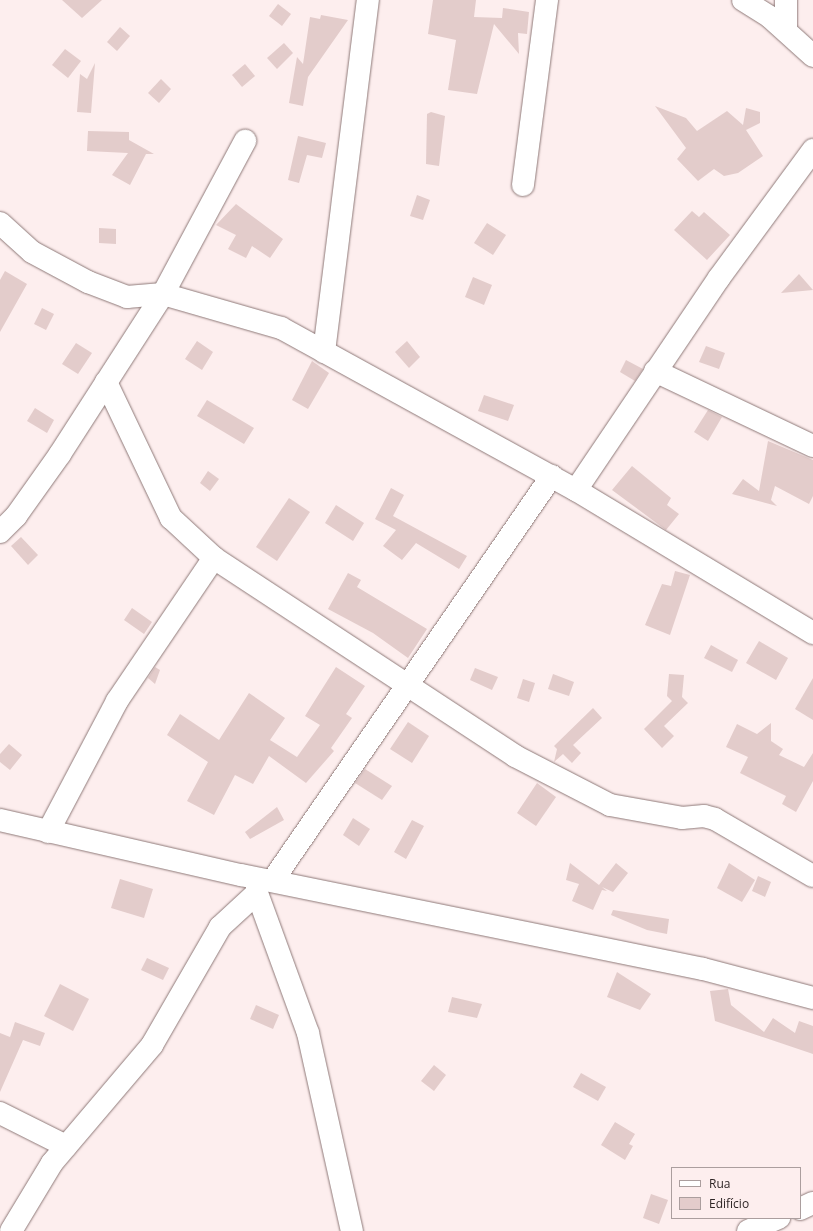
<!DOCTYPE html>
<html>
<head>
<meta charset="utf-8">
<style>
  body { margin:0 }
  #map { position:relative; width:813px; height:1231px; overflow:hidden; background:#fdeeee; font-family:"Open Sans",sans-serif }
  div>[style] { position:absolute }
  .building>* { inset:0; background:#e3cccb }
  .roads { filter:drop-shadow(0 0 1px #8e7978) drop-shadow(0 0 1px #8e7978) }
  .minor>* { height:22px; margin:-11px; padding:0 11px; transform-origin:11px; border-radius:11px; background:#fff }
  .major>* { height:22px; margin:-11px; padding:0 11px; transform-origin:11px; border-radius:11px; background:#fff }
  span { translate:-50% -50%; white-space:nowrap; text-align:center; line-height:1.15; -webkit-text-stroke:3px #fdeeee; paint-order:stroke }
  .legend { position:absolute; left:671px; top:1167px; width:130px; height:52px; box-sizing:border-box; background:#fdeeee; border:1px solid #ab9e9e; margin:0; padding:5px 7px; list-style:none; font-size:12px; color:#2f2626 }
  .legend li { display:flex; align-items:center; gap:8px; height:20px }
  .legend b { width:20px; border:1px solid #ab9e9e }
</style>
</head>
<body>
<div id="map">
  <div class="building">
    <i style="clip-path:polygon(62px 0,102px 0,82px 18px)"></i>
    <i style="clip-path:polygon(433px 0,476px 0,474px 17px,502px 18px,503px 8px,529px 12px,527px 34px,518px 33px,519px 54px,494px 24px,477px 94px,448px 90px,456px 40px,428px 34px)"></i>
    <i style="clip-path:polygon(278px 4px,291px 14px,282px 26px,269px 16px)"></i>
    <i style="clip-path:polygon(321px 15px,348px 20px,308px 77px,303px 106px,289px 103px,297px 57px,303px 64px,310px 17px,320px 19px)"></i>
    <i style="clip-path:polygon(120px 27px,130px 36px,117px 51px,107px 42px)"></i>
    <i style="clip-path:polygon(284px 43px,293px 53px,277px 69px,267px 58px)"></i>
    <i style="clip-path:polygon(65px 49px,81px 61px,68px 78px,52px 65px)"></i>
    <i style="clip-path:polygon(95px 63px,91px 113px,77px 112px,80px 74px,87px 79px)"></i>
    <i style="clip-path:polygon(245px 64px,255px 76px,242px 87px,232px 75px)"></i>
    <i style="clip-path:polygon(161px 79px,171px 89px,159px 103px,148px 93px)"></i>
    <i style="clip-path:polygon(655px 106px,686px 118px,697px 131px,727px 111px,743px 125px,746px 108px,760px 112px,760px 123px,746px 130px,763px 156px,738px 173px,724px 176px,714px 169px,698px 181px,677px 159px,686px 148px)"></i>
    <i style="clip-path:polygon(431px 112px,445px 116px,439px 166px,426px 164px,427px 114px)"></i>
    <i style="clip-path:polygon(88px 131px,129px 132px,129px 140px,154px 154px,146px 154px,130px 185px,112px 175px,128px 153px,87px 151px)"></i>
    <i style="clip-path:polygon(298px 136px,326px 143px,322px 158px,307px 155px,299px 183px,288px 180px)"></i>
    <i style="clip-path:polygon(417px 195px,430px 200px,423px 220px,410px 216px)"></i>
    <i style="clip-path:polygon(236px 204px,283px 239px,270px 258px,252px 246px,246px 258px,228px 249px,236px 235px,216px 225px)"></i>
    <i style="clip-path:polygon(692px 211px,699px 217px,704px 212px,730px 235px,707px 260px,674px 230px)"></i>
    <i style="clip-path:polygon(487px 223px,506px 235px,493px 255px,474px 243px)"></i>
    <i style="clip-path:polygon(99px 228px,116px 229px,116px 244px,99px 243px)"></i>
    <i style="clip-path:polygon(5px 271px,27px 284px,0 332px,0 280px)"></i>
    <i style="clip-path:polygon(799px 274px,813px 290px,781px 293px)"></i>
    <i style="clip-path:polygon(473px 277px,492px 285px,484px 305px,465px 297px)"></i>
    <i style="clip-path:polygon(42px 308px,54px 314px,46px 330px,34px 324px)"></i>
    <i style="clip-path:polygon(197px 341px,213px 352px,202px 370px,185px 359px)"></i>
    <i style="clip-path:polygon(407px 341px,420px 357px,409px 368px,395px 352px)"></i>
    <i style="clip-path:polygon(76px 343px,92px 353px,78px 374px,62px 364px)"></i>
    <i style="clip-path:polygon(706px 346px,725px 353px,719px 369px,699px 362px)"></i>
    <i style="clip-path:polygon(626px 360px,643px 369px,635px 381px,620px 372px)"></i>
    <i style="clip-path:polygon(312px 361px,329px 373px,308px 409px,292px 400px)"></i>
    <i style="clip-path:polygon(484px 395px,514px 405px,508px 421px,478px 411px)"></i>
    <i style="clip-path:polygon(207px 400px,254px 428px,244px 444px,197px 416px)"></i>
    <i style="clip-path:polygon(35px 408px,54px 420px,47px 433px,27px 421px)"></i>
    <i style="clip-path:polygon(708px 410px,722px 417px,708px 441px,694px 432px)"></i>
    <i style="clip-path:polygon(768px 441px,813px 460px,813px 496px,809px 504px,775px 486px,771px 500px,777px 506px,732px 494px,743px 479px,759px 491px)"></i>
    <i style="clip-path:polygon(632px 466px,671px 498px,667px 505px,679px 514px,666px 530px,612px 490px)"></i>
    <i style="clip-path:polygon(208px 471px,219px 479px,210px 491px,200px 483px)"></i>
    <i style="clip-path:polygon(391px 488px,404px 495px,393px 516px,467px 556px,459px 569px,416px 543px,402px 560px,383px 546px,396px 530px,375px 519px)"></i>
    <i style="clip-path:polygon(289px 498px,310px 512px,277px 561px,256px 547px)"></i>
    <i style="clip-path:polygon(336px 505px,364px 523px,353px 541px,325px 523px)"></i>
    <i style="clip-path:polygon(21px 537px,38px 555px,28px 565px,11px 546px)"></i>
    <i style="clip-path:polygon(675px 571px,690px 575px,670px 635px,645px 625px,662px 584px,671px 586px)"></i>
    <i style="clip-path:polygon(348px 573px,361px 580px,357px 587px,427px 629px,408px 658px,373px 633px,328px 609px)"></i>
    <i style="clip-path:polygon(132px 608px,152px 622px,144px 634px,124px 620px)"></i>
    <i style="clip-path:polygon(759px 641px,788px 658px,776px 680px,746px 663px)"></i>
    <i style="clip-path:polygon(711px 645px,738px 660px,732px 672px,704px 658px)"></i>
    <i style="clip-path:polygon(155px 667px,160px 670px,155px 684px,148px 678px)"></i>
    <i style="clip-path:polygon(336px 667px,365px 686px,346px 714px,352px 718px,331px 748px,334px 751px,306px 783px,269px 756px,253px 784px,235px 775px,214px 815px,187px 801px,208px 762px,167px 735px,180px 714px,219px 740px,249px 693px,285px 718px,270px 740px,297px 757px,320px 725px,305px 716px)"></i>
    <i style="clip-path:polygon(475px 668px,498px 677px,492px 690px,470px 680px)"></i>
    <i style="clip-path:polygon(553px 674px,574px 682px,569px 696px,548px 689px)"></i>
    <i style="clip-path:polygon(669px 674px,684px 675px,682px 697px,688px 703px,664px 726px,674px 736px,662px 748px,644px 729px,672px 701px,667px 696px)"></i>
    <i style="clip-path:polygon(813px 678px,813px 720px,795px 709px)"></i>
    <i style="clip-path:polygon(523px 679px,535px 683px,529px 702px,517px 698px)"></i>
    <i style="clip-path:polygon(593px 708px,602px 718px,573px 745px,581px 753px,572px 763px,563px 754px,554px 762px,557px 749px,554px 746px)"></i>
    <i style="clip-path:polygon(408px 722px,429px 736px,412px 763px,390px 749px)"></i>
    <i style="clip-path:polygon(771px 723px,771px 741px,783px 749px,779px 755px,804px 767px,813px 753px,813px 781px,796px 812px,782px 804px,786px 796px,740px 773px,748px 757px,726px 747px,737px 724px,757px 734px)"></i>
    <i style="clip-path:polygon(9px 744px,22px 755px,10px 770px,0 762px,0 754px)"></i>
    <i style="clip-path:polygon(365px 769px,392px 786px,382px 800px,355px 783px)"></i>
    <i style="clip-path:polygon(537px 783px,556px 797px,536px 826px,517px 813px)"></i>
    <i style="clip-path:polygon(277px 807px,284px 820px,250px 839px,245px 832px)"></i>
    <i style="clip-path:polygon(353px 818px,370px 829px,359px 846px,343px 835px)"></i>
    <i style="clip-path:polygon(412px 820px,424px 826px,406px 859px,394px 852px)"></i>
    <i style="clip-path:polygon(570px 863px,599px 885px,616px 863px,628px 873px,613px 892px,602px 887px,607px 891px,602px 890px,593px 910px,572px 901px,579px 884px,566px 880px)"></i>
    <i style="clip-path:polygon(729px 863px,755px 880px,742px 902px,717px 888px)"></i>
    <i style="clip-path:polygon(758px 876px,771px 882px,765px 897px,752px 891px)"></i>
    <i style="clip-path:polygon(120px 879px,153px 889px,144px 918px,111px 908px)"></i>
    <i style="clip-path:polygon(613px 910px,669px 919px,667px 934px,647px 930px,611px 915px)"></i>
    <i style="clip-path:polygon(147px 958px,169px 968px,163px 980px,141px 970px)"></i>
    <i style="clip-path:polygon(617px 972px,651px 994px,640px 1010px,607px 997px)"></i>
    <i style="clip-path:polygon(60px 984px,89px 999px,73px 1031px,44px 1016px)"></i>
    <i style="clip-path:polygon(728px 989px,731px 1005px,764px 1032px,773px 1018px,795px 1033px,799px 1021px,813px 1026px,813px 1054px,715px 1021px,710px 991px)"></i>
    <i style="clip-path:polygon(452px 997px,482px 1004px,477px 1018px,448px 1012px)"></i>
    <i style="clip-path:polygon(256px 1005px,279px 1015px,273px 1029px,250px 1019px)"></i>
    <i style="clip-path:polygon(15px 1022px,45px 1033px,40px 1046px,23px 1040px,0 1092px,0 1033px,10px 1037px)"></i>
    <i style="clip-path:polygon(434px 1065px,446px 1075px,434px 1091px,421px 1081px)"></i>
    <i style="clip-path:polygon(581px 1073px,606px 1087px,598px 1101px,573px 1087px)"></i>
    <i style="clip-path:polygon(615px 1122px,635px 1134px,629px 1144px,633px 1146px,625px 1160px,601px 1145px)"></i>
    <i style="clip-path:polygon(651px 1194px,668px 1200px,659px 1224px,643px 1218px)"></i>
  </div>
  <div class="roads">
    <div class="minor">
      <i style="left:743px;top:0;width:32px;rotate:32deg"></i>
      <i style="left:770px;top:17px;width:58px;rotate:42.2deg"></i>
      <i style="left:786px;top:0;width:30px;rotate:90deg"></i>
      <i style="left:523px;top:185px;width:187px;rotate:-82.6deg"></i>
      <i style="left:0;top:223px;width:43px;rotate:42.2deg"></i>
      <i style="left:32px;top:252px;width:64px;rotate:28.2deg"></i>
      <i style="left:88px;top:282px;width:42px;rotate:21deg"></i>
      <i style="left:127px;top:297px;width:36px;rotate:-5deg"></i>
      <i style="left:163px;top:294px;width:123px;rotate:16.1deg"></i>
      <i style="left:281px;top:328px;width:337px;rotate:28.8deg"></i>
      <i style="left:576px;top:490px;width:277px;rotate:31.1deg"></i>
      <i style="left:324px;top:352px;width:355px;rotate:-82.9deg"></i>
      <i style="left:655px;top:371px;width:175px;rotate:25.4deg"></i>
      <i style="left:106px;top:382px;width:151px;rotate:64.5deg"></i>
      <i style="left:171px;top:518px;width:59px;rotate:42.9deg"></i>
      <i style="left:214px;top:558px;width:360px;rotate:33.3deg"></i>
      <i style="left:515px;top:756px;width:107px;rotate:27.3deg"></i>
      <i style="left:610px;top:805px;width:73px;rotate:10.2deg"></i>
      <i style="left:682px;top:818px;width:22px;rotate:-5deg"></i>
      <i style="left:704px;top:816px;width:11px;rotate:15deg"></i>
      <i style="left:715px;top:819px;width:113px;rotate:30.2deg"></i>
      <i style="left:576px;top:490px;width:256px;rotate:-56deg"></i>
      <i style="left:719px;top:278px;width:159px;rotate:-53.7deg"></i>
      <i style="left:0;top:532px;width:23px;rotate:-45deg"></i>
      <i style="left:16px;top:516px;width:76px;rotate:-54.6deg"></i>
      <i style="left:60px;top:454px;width:190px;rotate:-57.2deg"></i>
      <i style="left:163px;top:294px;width:174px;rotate:-61.8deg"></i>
      <i style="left:0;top:820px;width:247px;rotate:12.9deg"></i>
      <i style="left:241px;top:875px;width:471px;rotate:11.5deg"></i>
      <i style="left:703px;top:969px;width:114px;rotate:14.8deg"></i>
      <i style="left:48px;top:832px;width:148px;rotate:-62.2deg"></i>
      <i style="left:117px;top:701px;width:173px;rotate:-55.9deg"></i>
      <i style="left:257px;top:880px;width:13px;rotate:90deg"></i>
      <i style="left:257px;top:893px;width:149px;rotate:70deg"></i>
      <i style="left:308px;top:1033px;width:203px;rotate:77.5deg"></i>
      <i style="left:273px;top:880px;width:491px;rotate:-55.4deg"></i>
      <i style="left:0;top:1113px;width:74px;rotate:26.6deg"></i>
      <i style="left:11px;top:1231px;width:79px;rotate:-58.9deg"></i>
      <i style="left:52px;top:1163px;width:155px;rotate:-49.7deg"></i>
      <i style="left:152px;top:1045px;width:136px;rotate:-60deg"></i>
      <i style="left:220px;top:927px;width:50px;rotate:-42.6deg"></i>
    </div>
    <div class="major">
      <i style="left:800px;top:1209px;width:14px;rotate:-25deg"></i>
      <i style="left:748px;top:1231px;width:34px;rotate:-23deg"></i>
    </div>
  </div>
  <ul class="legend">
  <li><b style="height:5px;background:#fff"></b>Rua</li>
  <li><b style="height:11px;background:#e3cccb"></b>Edifício</li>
  </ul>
</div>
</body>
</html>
